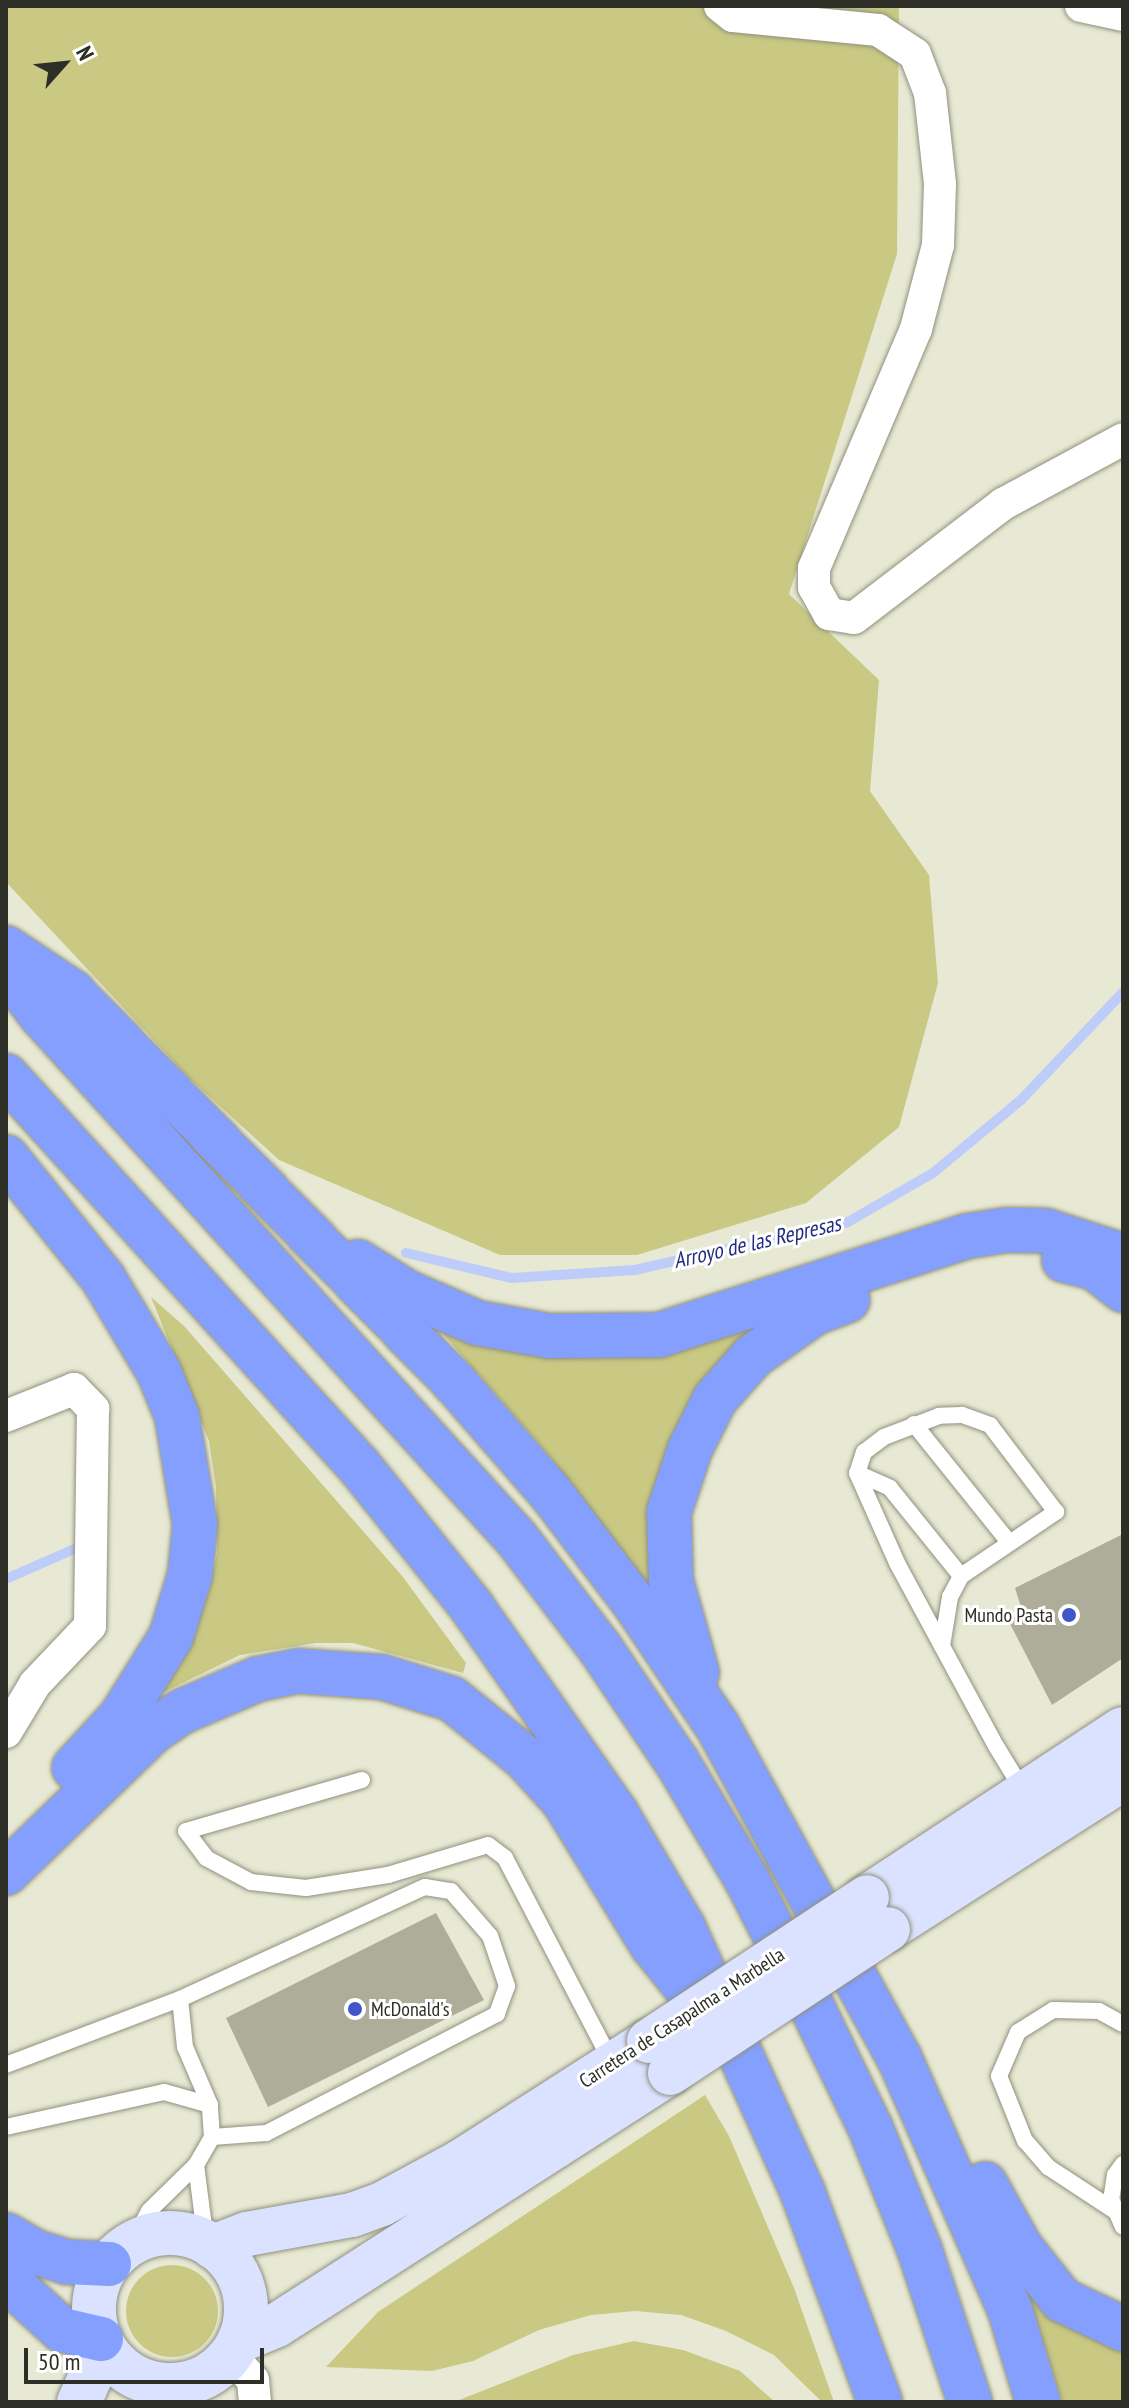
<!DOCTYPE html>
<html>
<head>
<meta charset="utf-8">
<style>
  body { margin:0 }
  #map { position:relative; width:1129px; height:2408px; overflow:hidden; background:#e8e9d4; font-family:"PT Sans Narrow",sans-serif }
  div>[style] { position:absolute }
  .green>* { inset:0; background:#c9c984 }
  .round { border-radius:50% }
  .stream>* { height:10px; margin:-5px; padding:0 5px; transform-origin:5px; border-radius:5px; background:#beccfa }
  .building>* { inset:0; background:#adad9a }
  .roads { filter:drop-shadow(0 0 2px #90917e) drop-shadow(0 0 2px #90917e) }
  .lane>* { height:16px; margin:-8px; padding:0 8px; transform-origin:8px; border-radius:8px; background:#fff }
  .street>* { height:32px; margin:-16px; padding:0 16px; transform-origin:16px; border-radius:16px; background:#fff }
  .secondary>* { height:44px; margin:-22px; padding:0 22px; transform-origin:22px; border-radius:22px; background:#dae2ff }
  .secondary>.ring { margin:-22px; padding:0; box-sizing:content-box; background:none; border:44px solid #dae2ff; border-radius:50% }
  .highway>* { height:44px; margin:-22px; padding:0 22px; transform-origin:22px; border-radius:22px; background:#859fff }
  .bridges { filter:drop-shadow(0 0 2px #90917e) drop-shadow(0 0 2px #90917e) }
  .secondary-bridge>* { height:44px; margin:-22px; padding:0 22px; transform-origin:22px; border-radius:22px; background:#dae2ff }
  .dots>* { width:22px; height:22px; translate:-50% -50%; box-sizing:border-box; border:4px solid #fff; border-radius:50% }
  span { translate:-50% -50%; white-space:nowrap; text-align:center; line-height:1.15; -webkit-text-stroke:6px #fff; paint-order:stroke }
  .poi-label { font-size:20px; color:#2d2e26 }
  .right { translate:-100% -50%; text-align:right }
  .left { translate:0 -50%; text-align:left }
  .street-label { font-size:20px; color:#2d2e26 }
  .water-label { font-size:22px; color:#222f81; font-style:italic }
  .frame { position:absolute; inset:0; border:8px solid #2d2e26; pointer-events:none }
  .north { position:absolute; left:24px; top:24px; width:80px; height:80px; -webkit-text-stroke:6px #fff; paint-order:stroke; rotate:63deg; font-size:22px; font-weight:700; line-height:32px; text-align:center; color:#2d2e26 }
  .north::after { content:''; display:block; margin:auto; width:28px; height:36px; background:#2d2e26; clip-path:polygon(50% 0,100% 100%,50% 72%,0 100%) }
  .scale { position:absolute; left:24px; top:2348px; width:240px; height:36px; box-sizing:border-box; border:4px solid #2d2e26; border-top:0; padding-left:10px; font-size:24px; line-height:28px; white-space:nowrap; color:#2d2e26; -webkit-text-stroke:6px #fff; paint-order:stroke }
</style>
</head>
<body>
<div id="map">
  <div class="green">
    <i style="clip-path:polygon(6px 6px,899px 6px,897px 254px,789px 594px,879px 680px,870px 791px,929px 875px,938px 983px,899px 1127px,806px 1203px,637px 1255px,500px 1255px,279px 1160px,191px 1080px,6px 882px)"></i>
    <i style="clip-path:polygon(151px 1297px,185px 1327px,403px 1577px,466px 1663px,463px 1673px,353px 1643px,316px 1643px,240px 1655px,162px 1693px,208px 1594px,217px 1554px,216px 1487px,209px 1441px)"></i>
    <i style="clip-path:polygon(800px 1303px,741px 1346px,651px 1554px,649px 1589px,551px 1458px,439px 1329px)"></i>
    <i style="clip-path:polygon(705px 2095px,729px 2136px,794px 2288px,834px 2402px,822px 2402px,774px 2355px,726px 2331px,681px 2315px,635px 2311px,591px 2315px,539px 2330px,473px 2361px,432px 2371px,326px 2367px,378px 2312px)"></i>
    <i class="round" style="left:126px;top:2265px;width:92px;height:92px"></i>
    <i style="clip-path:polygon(1028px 2294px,1123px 2353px,1123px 2402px,1062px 2402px)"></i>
    <i style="clip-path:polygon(634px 2341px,683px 2350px,740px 2371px,775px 2402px,454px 2402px,573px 2355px)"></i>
  </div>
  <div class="stream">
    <i style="left:406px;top:1253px;width:109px;rotate:13.3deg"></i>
    <i style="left:512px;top:1278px;width:123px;rotate:-3.7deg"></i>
    <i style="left:635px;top:1270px;width:218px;rotate:-12.7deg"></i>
    <i style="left:848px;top:1222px;width:98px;rotate:-30deg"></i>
    <i style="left:933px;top:1173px;width:114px;rotate:-39.7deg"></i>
    <i style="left:1021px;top:1100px;width:149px;rotate:-46.6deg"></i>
    <i style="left:6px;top:1579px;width:82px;rotate:-23.7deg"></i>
  </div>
  <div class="building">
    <i style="clip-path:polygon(1123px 1534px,1123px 1658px,1052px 1705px,1008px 1620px,1022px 1610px,1015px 1588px)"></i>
    <i style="clip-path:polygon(436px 1913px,484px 2000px,268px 2107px,226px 2018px)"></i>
  </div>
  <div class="roads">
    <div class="lane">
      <i style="left:914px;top:1424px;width:151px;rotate:51.2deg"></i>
      <i style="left:857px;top:1473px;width:36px;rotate:24deg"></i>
      <i style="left:890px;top:1488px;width:113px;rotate:51.1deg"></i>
      <i style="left:942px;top:1646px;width:50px;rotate:-80.7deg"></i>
      <i style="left:950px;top:1597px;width:24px;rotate:-62deg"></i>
      <i style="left:961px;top:1576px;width:115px;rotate:-34deg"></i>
      <i style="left:1056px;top:1512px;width:109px;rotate:-127.2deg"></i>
      <i style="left:990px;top:1425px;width:30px;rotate:-160deg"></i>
      <i style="left:962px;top:1415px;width:23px;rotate:178deg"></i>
      <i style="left:939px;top:1416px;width:59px;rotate:159.1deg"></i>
      <i style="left:884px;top:1437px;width:25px;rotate:143deg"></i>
      <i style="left:864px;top:1452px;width:22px;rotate:108deg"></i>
      <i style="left:857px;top:1473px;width:98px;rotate:66deg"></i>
      <i style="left:897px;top:1563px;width:208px;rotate:61.6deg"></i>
      <i style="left:996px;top:1746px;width:54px;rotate:58.7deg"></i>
      <i style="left:362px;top:1780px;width:183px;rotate:163.8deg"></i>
      <i style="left:186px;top:1831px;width:34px;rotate:53deg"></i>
      <i style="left:206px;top:1858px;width:51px;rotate:28.1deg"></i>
      <i style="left:251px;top:1882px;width:55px;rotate:6.2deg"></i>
      <i style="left:306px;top:1888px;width:83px;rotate:-9deg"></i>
      <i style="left:388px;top:1875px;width:104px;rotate:-16.7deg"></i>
      <i style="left:488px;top:1845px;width:21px;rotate:37deg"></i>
      <i style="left:505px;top:1858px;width:229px;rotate:62.4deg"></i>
      <i style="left:6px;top:2065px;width:186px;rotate:-20.8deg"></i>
      <i style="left:180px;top:1999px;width:269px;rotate:-24.6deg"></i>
      <i style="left:425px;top:1887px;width:26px;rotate:9deg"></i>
      <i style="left:451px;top:1891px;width:60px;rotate:49.1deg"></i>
      <i style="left:490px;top:1936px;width:53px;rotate:71.2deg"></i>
      <i style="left:507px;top:1986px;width:30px;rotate:110deg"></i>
      <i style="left:497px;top:2014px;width:260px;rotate:152.7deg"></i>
      <i style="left:266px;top:2133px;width:54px;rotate:175.8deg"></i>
      <i style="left:6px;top:2127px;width:162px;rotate:-12.5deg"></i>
      <i style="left:164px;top:2092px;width:48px;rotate:15.8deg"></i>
      <i style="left:1123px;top:2164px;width:14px;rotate:126deg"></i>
      <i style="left:1115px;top:2175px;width:24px;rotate:99deg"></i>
      <i style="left:1111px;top:2199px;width:30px;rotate:67deg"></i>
      <i style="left:196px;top:2165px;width:78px;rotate:82.6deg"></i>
      <i style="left:1115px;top:2211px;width:80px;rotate:-146.7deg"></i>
      <i style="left:1048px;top:2167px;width:35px;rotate:-131deg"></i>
      <i style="left:1025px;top:2141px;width:70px;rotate:-111.8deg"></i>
      <i style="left:999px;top:2076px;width:48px;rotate:-66.6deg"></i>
      <i style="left:1018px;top:2032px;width:41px;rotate:-32.2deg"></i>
      <i style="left:1053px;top:2010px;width:46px;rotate:1.2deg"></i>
      <i style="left:1099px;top:2011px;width:26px;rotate:29deg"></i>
      <i style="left:132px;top:2243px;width:36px;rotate:-62deg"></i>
      <i style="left:149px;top:2211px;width:66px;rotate:-44.4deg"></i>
      <i style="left:196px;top:2165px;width:32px;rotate:-60deg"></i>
      <i style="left:212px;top:2137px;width:32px;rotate:-94deg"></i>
      <i style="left:210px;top:2105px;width:63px;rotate:-113.3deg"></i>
      <i style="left:185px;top:2047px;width:48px;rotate:-95.9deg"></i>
    </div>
    <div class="street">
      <i style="left:720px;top:6px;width:16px;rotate:38deg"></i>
      <i style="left:733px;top:16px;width:146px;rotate:5.5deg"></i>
      <i style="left:878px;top:30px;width:44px;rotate:33deg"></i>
      <i style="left:915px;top:54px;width:42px;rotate:69deg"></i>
      <i style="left:930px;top:93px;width:92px;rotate:83.7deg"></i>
      <i style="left:940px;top:184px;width:61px;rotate:91.9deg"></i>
      <i style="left:938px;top:245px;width:87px;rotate:104.7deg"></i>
      <i style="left:916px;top:329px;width:260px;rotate:113.1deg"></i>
      <i style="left:814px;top:568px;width:19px;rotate:90deg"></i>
      <i style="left:814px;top:587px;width:31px;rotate:61deg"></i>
      <i style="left:829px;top:614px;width:25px;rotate:9deg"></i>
      <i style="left:854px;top:618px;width:188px;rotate:-37.4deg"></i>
      <i style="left:1003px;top:504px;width:136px;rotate:-28.4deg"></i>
      <i style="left:1081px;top:6px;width:43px;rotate:12.1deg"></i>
      <i style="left:6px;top:1416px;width:73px;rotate:-21.7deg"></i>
      <i style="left:74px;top:1389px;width:28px;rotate:46deg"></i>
      <i style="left:93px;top:1409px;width:217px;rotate:90.8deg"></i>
      <i style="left:90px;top:1626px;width:80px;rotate:133.5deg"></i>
      <i style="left:35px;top:1684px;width:56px;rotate:121.1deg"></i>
      <i style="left:231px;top:2355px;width:33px;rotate:49deg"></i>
      <i style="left:253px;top:2380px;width:22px;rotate:85deg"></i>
      <i style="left:176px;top:2385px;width:20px;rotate:57deg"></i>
    </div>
    <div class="secondary">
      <i style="left:867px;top:1897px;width:306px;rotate:-33.3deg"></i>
      <i style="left:888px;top:1929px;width:279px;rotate:-32.6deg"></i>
      <i class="ring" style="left:94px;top:2233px;width:108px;height:108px"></i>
      <i style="left:213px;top:2247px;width:36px;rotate:-21deg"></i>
      <i style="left:247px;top:2234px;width:107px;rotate:-10.3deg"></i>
      <i style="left:352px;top:2215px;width:32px;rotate:-20deg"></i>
      <i style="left:382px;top:2204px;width:89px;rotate:-28.3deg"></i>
      <i style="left:460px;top:2162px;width:224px;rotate:-32.6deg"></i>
      <i style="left:239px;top:2341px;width:41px;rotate:-22.8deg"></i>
      <i style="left:277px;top:2325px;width:467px;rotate:-32.7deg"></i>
      <i style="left:79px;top:2402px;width:60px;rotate:-65.6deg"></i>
    </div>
    <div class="highway">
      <i style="left:6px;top:948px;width:79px;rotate:33.7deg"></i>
      <i style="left:72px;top:992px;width:549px;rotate:45.59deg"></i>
      <i style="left:456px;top:1384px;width:143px;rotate:49deg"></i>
      <i style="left:550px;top:1492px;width:142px;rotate:52.7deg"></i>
      <i style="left:636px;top:1605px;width:147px;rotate:56.1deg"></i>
      <i style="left:718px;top:1727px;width:376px;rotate:61.3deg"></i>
      <i style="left:899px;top:2057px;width:276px;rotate:66.3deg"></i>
      <i style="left:1010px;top:2310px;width:96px;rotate:73.1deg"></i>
      <i style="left:6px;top:969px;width:58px;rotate:52.7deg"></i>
      <i style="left:41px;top:1015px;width:708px;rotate:47.75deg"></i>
      <i style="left:517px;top:1539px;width:137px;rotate:52.7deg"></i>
      <i style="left:600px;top:1648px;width:138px;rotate:56deg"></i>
      <i style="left:677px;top:1762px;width:137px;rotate:59.3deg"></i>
      <i style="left:747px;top:1880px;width:145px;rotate:62.9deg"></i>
      <i style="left:813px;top:2009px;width:133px;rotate:64.2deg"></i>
      <i style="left:871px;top:2129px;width:131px;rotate:68.1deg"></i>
      <i style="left:920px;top:2251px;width:159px;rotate:71.7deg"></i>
      <i style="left:6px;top:1076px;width:526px;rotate:47.85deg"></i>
      <i style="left:359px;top:1466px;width:179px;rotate:51.3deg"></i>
      <i style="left:471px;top:1606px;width:253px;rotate:55deg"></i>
      <i style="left:616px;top:1813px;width:132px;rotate:59.6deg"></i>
      <i style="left:683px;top:1927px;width:292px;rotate:65.7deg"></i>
      <i style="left:803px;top:2193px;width:223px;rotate:69.8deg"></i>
      <i style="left:6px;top:1157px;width:155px;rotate:51.3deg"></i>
      <i style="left:103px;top:1278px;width:109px;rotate:59.2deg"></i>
      <i style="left:159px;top:1372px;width:48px;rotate:67.8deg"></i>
      <i style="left:177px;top:1416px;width:110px;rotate:80.6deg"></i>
      <i style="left:195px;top:1525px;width:50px;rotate:95.7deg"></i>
      <i style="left:190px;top:1575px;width:65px;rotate:107deg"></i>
      <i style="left:171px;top:1637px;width:94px;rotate:122deg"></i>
      <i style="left:121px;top:1717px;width:69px;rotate:132.7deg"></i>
      <i style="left:1064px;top:1260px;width:32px;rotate:14deg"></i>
      <i style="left:1095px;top:1268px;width:36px;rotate:38deg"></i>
      <i style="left:358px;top:1262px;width:59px;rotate:31.8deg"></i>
      <i style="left:408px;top:1293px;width:75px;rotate:23.5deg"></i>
      <i style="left:477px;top:1323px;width:73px;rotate:10.2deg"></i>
      <i style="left:549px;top:1336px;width:110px;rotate:-0.5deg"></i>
      <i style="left:659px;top:1335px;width:324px;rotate:-17.8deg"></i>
      <i style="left:968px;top:1236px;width:39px;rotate:-9deg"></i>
      <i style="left:1007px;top:1230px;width:39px;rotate:1deg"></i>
      <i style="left:1046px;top:1231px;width:81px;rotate:18deg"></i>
      <i style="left:697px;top:1673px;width:96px;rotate:-105.8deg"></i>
      <i style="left:671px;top:1581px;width:69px;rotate:-91.7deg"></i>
      <i style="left:669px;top:1512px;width:66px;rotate:-71.6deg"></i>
      <i style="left:690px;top:1449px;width:56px;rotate:-63.4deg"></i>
      <i style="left:715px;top:1399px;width:57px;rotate:-48.5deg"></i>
      <i style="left:753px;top:1356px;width:75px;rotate:-35.2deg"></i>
      <i style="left:814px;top:1313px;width:36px;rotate:-21deg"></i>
      <i style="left:6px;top:1873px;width:204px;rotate:-44deg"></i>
      <i style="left:153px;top:1731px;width:36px;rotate:-34deg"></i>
      <i style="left:183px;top:1711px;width:82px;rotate:-23.1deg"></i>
      <i style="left:258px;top:1679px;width:41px;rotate:-11.3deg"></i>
      <i style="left:298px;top:1671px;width:84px;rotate:4.1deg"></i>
      <i style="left:382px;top:1677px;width:73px;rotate:17.4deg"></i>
      <i style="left:452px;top:1699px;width:92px;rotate:38.9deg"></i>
      <i style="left:524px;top:1757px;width:59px;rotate:47.7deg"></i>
      <i style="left:564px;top:1801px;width:170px;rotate:58.5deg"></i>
      <i style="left:653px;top:1946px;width:78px;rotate:51.2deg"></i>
      <i style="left:985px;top:2184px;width:72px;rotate:60.9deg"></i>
      <i style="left:1020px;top:2247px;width:68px;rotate:51.6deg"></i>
      <i style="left:1062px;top:2300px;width:68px;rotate:25.4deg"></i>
      <i style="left:6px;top:2235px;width:34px;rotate:30deg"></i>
      <i style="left:35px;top:2252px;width:34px;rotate:17deg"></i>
      <i style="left:67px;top:2262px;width:42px;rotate:2.7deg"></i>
      <i style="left:6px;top:2279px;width:76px;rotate:42.3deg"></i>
      <i style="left:62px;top:2330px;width:40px;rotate:13deg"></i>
    </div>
  </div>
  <div class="bridges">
    <div class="secondary-bridge">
      <i style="left:649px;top:2041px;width:261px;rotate:-33.4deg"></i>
      <i style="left:670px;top:2073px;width:261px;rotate:-33.4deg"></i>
    </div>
  </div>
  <div class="dots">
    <i style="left:1069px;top:1615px;background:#4156c9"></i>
    <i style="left:355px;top:2009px;background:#4156c9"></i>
  </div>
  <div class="poi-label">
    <span class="right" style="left:1053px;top:1615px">Mundo Pasta</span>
    <span class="left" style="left:371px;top:2009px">McDonald's</span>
  </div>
  <div class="street-label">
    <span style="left:682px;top:2018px;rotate:-33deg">Carretera de Casapalma a Marbella</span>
  </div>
  <div class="water-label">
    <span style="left:757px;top:1242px;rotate:-13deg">Arroyo de las Represas</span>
  </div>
  <div class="frame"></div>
  <div class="north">N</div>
  <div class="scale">50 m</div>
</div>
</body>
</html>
